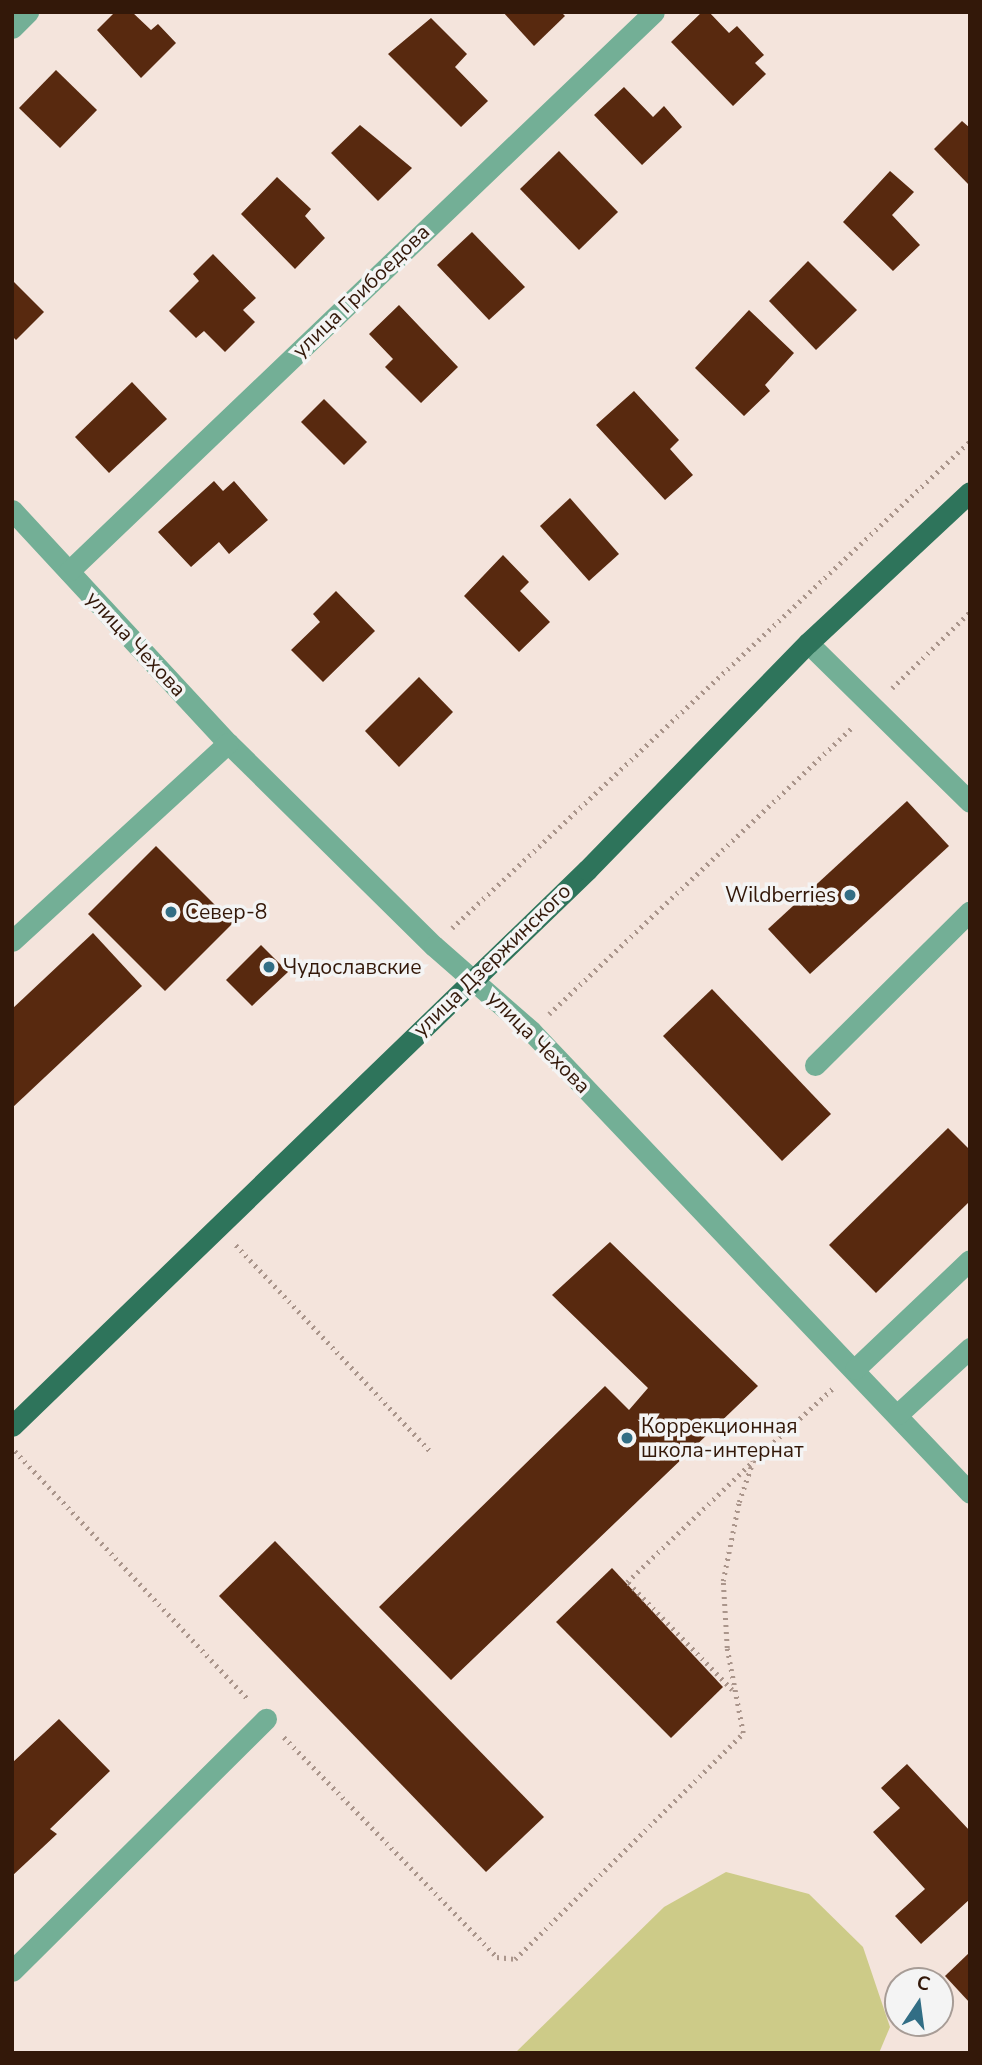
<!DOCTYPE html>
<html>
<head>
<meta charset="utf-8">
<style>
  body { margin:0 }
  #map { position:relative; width:982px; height:2065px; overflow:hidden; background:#f4e4dc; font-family:"Nunito Sans",sans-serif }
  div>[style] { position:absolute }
  .green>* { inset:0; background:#cdcb88 }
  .building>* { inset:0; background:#58290f }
  .path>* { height:4.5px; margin-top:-2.25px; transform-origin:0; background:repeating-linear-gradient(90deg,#aa958b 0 2px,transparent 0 7px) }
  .minor>* { height:21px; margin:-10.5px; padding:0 10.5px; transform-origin:10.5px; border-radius:10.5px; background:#73af96 }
  .major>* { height:21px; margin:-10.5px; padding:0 10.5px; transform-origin:10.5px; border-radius:10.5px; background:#2e745b }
  .dots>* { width:19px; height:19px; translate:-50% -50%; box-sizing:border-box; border:4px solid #f4f4f4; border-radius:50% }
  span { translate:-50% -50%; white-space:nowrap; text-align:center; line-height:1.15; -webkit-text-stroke:7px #f4f4f4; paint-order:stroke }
  .street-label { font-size:21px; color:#331809 }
  .poi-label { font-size:21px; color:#331809 }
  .right { translate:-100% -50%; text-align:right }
  .left { translate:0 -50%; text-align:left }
  .frame { position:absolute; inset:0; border:14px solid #331809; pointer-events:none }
  .north { position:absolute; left:884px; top:1967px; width:70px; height:70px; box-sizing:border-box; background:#f4f4f4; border:2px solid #a79c96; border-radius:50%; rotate:13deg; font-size:19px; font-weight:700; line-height:28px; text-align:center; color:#331809 }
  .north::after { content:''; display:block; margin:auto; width:24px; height:32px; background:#326e85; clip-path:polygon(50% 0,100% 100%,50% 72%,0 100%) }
</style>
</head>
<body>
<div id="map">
  <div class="green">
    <i style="clip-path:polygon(726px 1872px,809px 1894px,863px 1947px,890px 2027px,879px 2053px,515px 2053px,664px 1907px)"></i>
  </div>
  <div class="building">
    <i style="clip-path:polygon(115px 12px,132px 12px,151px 30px,158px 24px,176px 43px,141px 78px,97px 30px)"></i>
    <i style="clip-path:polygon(503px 12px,561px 12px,565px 16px,534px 46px)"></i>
    <i style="clip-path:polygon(702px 12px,709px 12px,729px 33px,737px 26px,764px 55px,755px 63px,766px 74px,733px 106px,671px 42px)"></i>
    <i style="clip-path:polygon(431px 18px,467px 54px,455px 67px,488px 101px,461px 127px,388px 54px)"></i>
    <i style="clip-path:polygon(56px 70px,97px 110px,60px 148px,19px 108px)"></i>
    <i style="clip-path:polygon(624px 87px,653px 117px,664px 106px,682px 127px,642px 165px,594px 115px)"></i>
    <i style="clip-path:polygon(962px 121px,970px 128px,970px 186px,934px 149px)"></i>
    <i style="clip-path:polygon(360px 125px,412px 168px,378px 201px,331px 153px)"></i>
    <i style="clip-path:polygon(559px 151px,618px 212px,579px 250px,520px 189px)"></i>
    <i style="clip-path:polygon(890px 171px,914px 192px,892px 215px,920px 245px,893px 271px,843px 222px)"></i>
    <i style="clip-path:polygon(277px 177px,311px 209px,305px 216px,325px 238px,295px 269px,241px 214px)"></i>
    <i style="clip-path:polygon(472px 232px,525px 287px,489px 320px,437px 265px)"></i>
    <i style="clip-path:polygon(213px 254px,256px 298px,243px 310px,255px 322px,225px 352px,204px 331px,196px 338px,169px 311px,199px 281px,193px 274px)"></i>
    <i style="clip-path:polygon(808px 261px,857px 310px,816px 350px,769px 301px)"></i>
    <i style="clip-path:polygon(12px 280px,44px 312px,16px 340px,12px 336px)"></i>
    <i style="clip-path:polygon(399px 305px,458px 367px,421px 403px,385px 367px,393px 359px,369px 334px)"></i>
    <i style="clip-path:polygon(749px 310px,794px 353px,765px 385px,770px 391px,744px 416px,695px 368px)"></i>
    <i style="clip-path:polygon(132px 382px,167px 419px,109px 473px,75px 437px)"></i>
    <i style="clip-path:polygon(634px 391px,679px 440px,670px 449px,693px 475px,665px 500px,596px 425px)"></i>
    <i style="clip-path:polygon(324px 399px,367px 442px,344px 465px,301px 422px)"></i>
    <i style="clip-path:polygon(214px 481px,223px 491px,234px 481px,268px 520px,229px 554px,219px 542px,191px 567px,158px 532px)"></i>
    <i style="clip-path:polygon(570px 498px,619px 554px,589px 581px,540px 526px)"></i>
    <i style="clip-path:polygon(503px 555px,529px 582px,520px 591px,550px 622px,519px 652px,464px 596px)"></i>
    <i style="clip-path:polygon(336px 591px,375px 631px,323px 682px,291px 650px,320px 622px,313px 614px)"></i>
    <i style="clip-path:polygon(419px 677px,453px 712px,399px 767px,365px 731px)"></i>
    <i style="clip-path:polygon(907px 801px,949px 846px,810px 974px,768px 929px)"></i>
    <i style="clip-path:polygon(156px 846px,233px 923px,165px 991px,88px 914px)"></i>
    <i style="clip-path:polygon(93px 933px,142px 986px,12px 1108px,12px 1009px)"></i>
    <i style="clip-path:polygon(261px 945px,288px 972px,252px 1006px,226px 980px)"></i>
    <i style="clip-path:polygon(712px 989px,831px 1114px,782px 1161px,663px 1036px)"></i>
    <i style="clip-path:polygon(948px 1128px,970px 1150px,970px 1201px,876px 1293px,829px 1245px)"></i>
    <i style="clip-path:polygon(610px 1242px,758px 1386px,451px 1680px,379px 1607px,605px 1386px,629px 1410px,648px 1388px,552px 1295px)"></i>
    <i style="clip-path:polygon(275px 1541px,544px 1817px,486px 1872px,219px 1596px)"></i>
    <i style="clip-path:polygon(612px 1568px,723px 1687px,671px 1738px,556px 1622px)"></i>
    <i style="clip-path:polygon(59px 1719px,110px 1771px,50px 1829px,57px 1834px,12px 1876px,12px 1763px)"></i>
    <i style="clip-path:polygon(907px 1764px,970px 1831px,970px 1899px,921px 1944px,895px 1916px,925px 1889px,873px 1832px,900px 1808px,881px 1788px)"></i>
    <i style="clip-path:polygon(970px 1952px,970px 2003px,945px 1976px)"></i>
  </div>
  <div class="path">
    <i style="left:892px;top:688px;width:109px;rotate:-44.3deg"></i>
    <i style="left:452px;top:928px;width:711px;rotate:-43.23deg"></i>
    <i style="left:549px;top:1014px;width:418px;rotate:-43.4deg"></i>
    <i style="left:236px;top:1245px;width:286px;rotate:46.7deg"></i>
    <i style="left:15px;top:1451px;width:342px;rotate:46.8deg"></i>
    <i style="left:732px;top:1690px;width:151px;rotate:-134.2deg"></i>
    <i style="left:627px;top:1582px;width:173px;rotate:-43.8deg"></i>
    <i style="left:284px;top:1737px;width:306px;rotate:45.9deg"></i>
    <i style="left:497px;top:1957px;width:18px;rotate:6deg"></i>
    <i style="left:515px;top:1959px;width:321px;rotate:-44.7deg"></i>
    <i style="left:743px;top:1733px;width:86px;rotate:-100.7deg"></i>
    <i style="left:727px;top:1648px;width:67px;rotate:-93.4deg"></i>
    <i style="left:723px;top:1581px;width:81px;rotate:-78.6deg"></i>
    <i style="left:739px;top:1502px;width:43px;rotate:-71.1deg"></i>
    <i style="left:753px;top:1461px;width:107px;rotate:-42.3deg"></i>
  </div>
  <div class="minor">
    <i style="left:12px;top:28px;width:23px;rotate:-45deg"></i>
    <i style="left:12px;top:510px;width:318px;rotate:47.2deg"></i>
    <i style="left:228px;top:743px;width:289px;rotate:44.6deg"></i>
    <i style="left:434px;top:946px;width:129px;rotate:41.2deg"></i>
    <i style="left:531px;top:1031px;width:637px;rotate:46.46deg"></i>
    <i style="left:69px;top:571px;width:809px;rotate:-43.7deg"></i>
    <i style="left:808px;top:643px;width:227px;rotate:44.5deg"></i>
    <i style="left:12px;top:941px;width:293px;rotate:-42.5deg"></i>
    <i style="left:815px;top:1065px;width:218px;rotate:-44.8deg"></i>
    <i style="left:855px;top:1369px;width:158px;rotate:-43.5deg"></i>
    <i style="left:898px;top:1414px;width:98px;rotate:-42.5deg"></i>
    <i style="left:12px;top:1971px;width:358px;rotate:-44.8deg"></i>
  </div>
  <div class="major">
    <i style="left:12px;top:1426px;width:800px;rotate:-44.04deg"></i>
    <i style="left:587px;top:870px;width:317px;rotate:-45.8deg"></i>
    <i style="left:808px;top:643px;width:221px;rotate:-43deg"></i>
  </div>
  <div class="dots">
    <i style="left:850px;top:895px;background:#326e85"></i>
    <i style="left:171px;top:912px;background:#326e85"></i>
    <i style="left:269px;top:967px;background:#326e85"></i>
    <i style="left:627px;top:1438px;background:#326e85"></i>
  </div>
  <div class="street-label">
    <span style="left:361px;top:291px;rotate:-44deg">улица Грибоедова</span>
    <span style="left:136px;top:644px;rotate:47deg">улица Чехова</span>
    <span style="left:492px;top:960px;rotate:-44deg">улица Дзержинского</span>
    <span style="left:539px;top:1042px;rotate:45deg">улица Чехова</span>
  </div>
  <div class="poi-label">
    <span class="right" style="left:836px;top:895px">Wildberries</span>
    <span class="left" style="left:185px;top:912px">Север-8</span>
    <span class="left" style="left:283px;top:967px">Чудославские</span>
    <span class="left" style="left:641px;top:1438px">Коррекционная<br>школа-интернат</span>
  </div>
  <div class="frame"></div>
  <div class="north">С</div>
</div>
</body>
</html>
